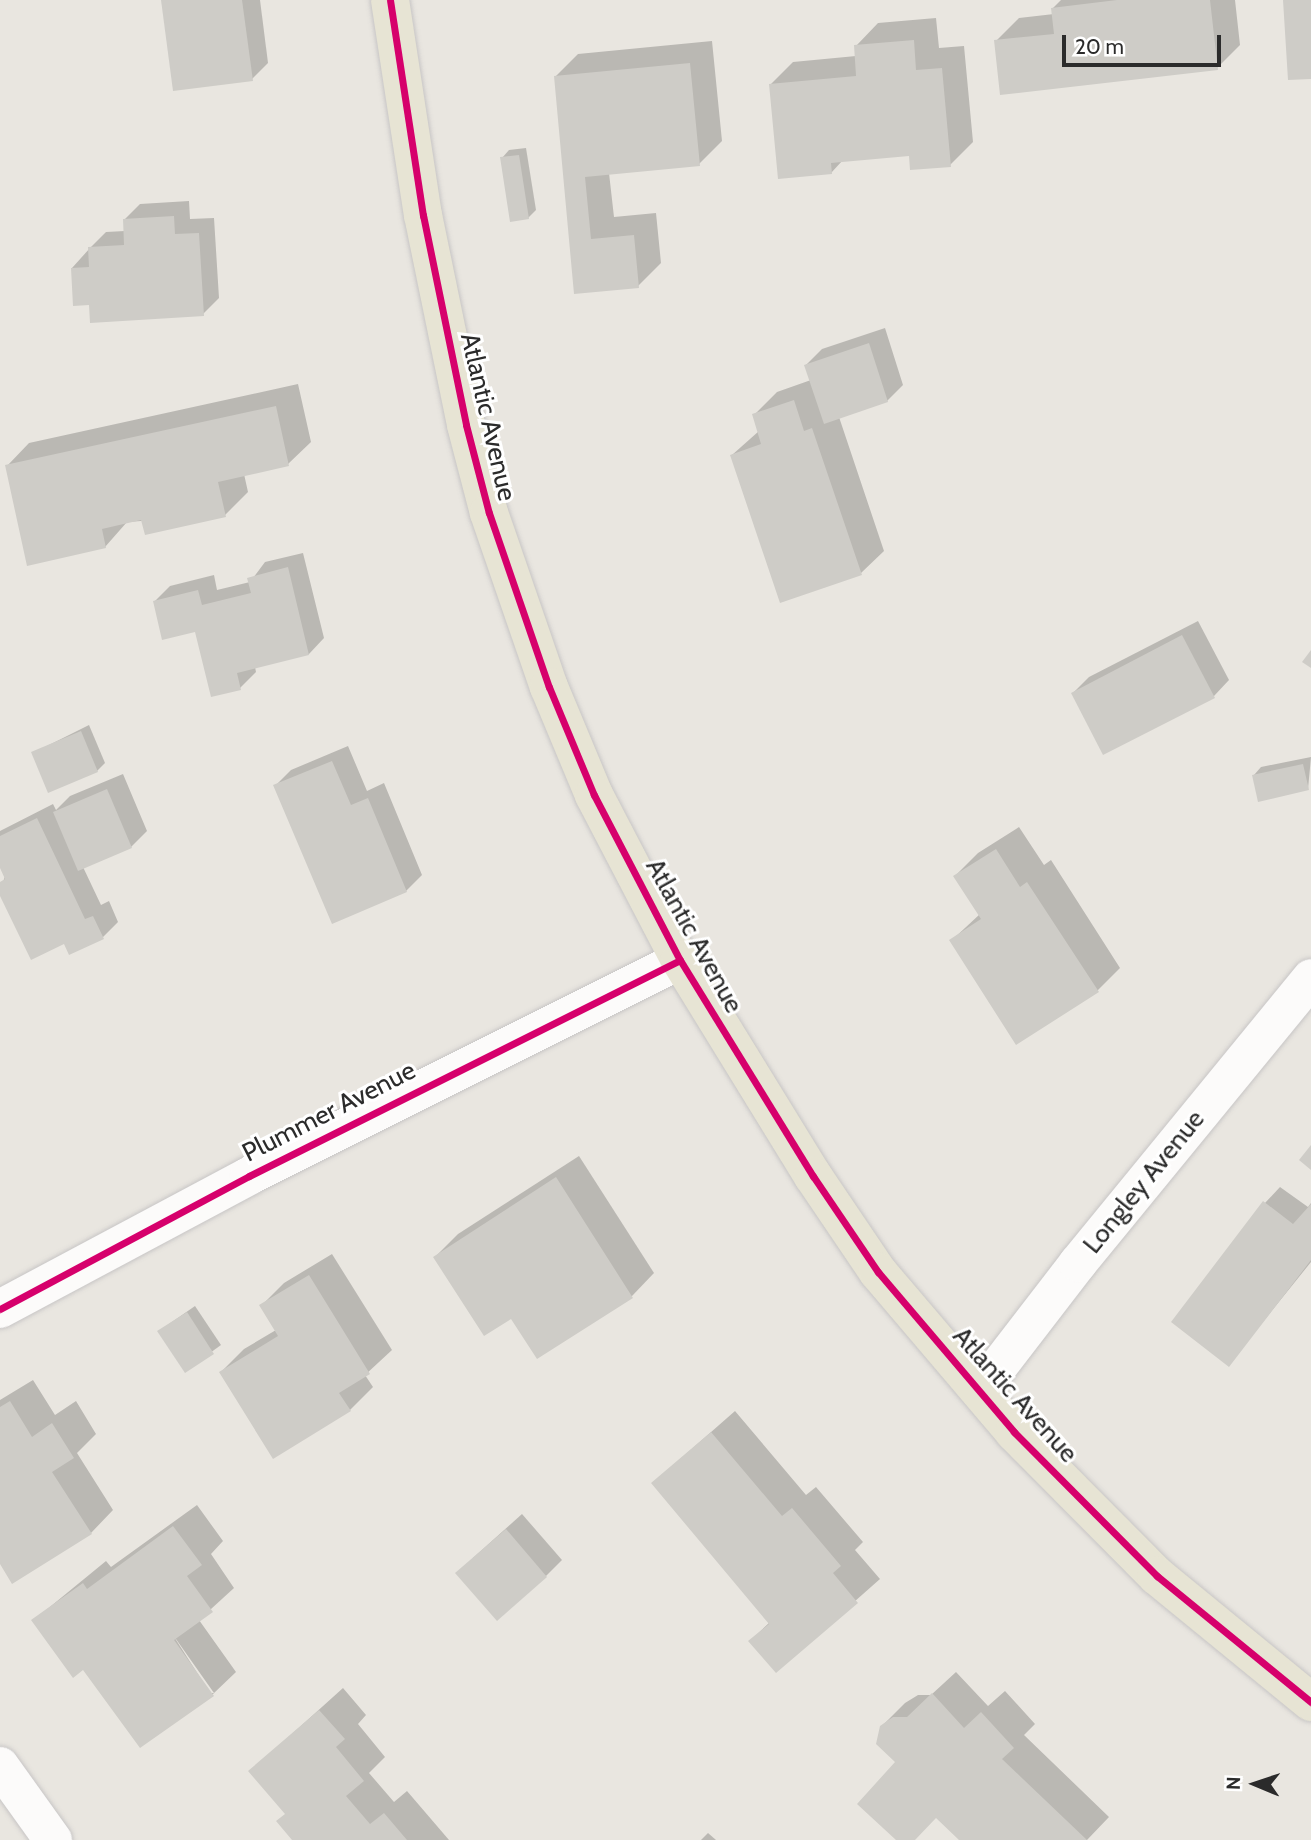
<!DOCTYPE html>
<html>
<head>
<meta charset="utf-8">
<style>
  body { margin:0 }
  #map { position:relative; width:1311px; height:1840px; overflow:hidden; background:#e9e6e0; font-family:Cabin,sans-serif }
  div>[style] { position:absolute }
  .shadow>* { inset:0; background:#0003 }
  .building>* { inset:0; background:#ceccc7 }
  .roads { filter:drop-shadow(0 0 2px #c7c5c5) drop-shadow(0 0 2px #c7c5c5) }
  .street>* { height:38px; margin:-19px; padding:0 19px; transform-origin:19px; border-radius:19px; background:#fcfbfa }
  .primary>* { height:38px; margin:-19px; padding:0 19px; transform-origin:19px; border-radius:19px; background:#e7e4d4 }
  .cycleway>* { height:7px; margin:-3.5px; padding:0 3.5px; transform-origin:3.5px; border-radius:3.5px; background:#d6006c }
  span { translate:-50% -50%; white-space:nowrap; text-align:center; line-height:1.15; -webkit-text-stroke:6px #fff; paint-order:stroke }
  .street-label { font-size:26px; color:#2b2b2b }
  .north { position:absolute; left:1220px; top:1749px; width:70px; height:70px; -webkit-text-stroke:5px #fff; paint-order:stroke; rotate:272deg; font-size:19px; font-weight:700; line-height:28px; text-align:center; color:#2b2b2b }
  .north::after { content:''; display:block; margin:auto; width:24px; height:32px; background:#2b2b2b; clip-path:polygon(50% 0,100% 100%,50% 72%,0 100%) }
  .scale { position:absolute; left:1062px; top:35px; width:159px; height:32px; box-sizing:border-box; border:4px solid #2b2b2b; border-top:0; padding-left:9px; font-size:21px; line-height:24px; white-space:nowrap; color:#2b2b2b; -webkit-text-stroke:5px #fff; paint-order:stroke }
</style>
</head>
<body>
<div id="map">
  <div class="shadow">
    <i style="clip-path:polygon(163px 0,260px 0,268px 63px,252px 79px)"></i>
    <i style="clip-path:polygon(1061px 0,1235px 0,1240px 45px,1217px 68px,996px 41px,1019px 18px,1054px 14px,1053px 8px)"></i>
    <i style="clip-path:polygon(936px 18px,939px 48px,964px 46px,973px 142px,950px 165px,911px 154px,843px 160px,831px 173px,770px 85px,793px 62px,856px 56px,856px 46px,878px 23px)"></i>
    <i style="clip-path:polygon(712px 41px,722px 141px,699px 164px,609px 173px,614px 217px,656px 213px,661px 263px,638px 286px,576px 292px,556px 76px,578px 54px)"></i>
    <i style="clip-path:polygon(526px 148px,536px 210px,528px 218px,502px 158px,509px 150px)"></i>
    <i style="clip-path:polygon(189px 201px,190px 219px,214px 218px,219px 298px,203px 314px,90px 303px,72px 268px,90px 248px,106px 232px,125px 231px,124px 220px,140px 204px)"></i>
    <i style="clip-path:polygon(885px 328px,903px 385px,887px 401px,839px 417px,884px 551px,861px 573px,732px 455px,759px 431px,754px 415px,777px 392px,811px 380px,806px 365px,822px 349px)"></i>
    <i style="clip-path:polygon(298px 384px,311px 442px,288px 464px,244px 474px,248px 492px,225px 515px,127px 522px,105px 547px,7px 466px,29px 443px)"></i>
    <i style="clip-path:polygon(303px 553px,324px 638px,309px 654px,255px 667px,256px 672px,240px 688px,196px 630px,154px 602px,170px 586px,214px 575px,217px 590px,250px 582px,265px 562px)"></i>
    <i style="clip-path:polygon(1198px 621px,1229px 680px,1214px 696px,1073px 693px,1089px 677px)"></i>
    <i style="clip-path:polygon(89px 725px,105px 763px,97px 771px,33px 753px)"></i>
    <i style="clip-path:polygon(348px 746px,367px 791px,384px 783px,422px 875px,406px 891px,275px 786px,291px 770px)"></i>
    <i style="clip-path:polygon(1311px 757px,1308px 789px,1254px 775px,1261px 767px)"></i>
    <i style="clip-path:polygon(123px 774px,147px 831px,131px 847px,83px 867px,101px 905px,109px 901px,118px 922px,103px 937px,65px 942px,0 892px,5px 876px,0 864px,0 831px,53px 804px,56px 810px,70px 796px)"></i>
    <i style="clip-path:polygon(1019px 827px,1044px 865px,1051px 860px,1120px 968px,1097px 991px,951px 941px,980px 914px,955px 876px,978px 853px)"></i>
    <i style="clip-path:polygon(579px 1156px,654px 1273px,632px 1296px,512px 1316px,435px 1257px,458px 1234px)"></i>
    <i style="clip-path:polygon(1280px 1187px,1308px 1207px,1311px 1203px,1311px 1262px,1229px 1364px,1265px 1203px)"></i>
    <i style="clip-path:polygon(332px 1254px,392px 1350px,365px 1375px,373px 1387px,350px 1410px,221px 1372px,244px 1349px,276px 1330px,261px 1306px,284px 1283px)"></i>
    <i style="clip-path:polygon(195px 1306px,221px 1345px,185px 1371px,159px 1331px)"></i>
    <i style="clip-path:polygon(33px 1380px,55px 1415px,76px 1401px,96px 1434px,77px 1453px,113px 1510px,91px 1533px,0 1561px,0 1400px)"></i>
    <i style="clip-path:polygon(735px 1411px,806px 1495px,816px 1487px,863px 1542px,855px 1550px,880px 1579px,776px 1671px,750px 1641px,770px 1622px,653px 1483px)"></i>
    <i style="clip-path:polygon(evenodd,197px 1505px,223px 1541px,211px 1554px,234px 1588px,199px 1620px,236px 1672px,213px 1694px,140px 1746px,84px 1668px,34px 1620px,106px 1561px,111px 1567px,197px 1505px,171px 1632px,214px 1693px,210px 1693px,171px 1632px)"></i>
    <i style="clip-path:polygon(522px 1514px,562px 1560px,546px 1576px,473px 1558px)"></i>
    <i style="clip-path:polygon(956px 1672px,988px 1706px,1005px 1691px,1035px 1724px,1024px 1735px,1109px 1817px,1087px 1840px,961px 1840px,936px 1816px,914px 1840px,898px 1840px,898px 1762px,881px 1727px,905px 1703px,918px 1695px,931px 1695px)"></i>
    <i style="clip-path:polygon(343px 1688px,366px 1715px,358px 1724px,385px 1757px,369px 1773px,394px 1802px,407px 1791px,449px 1840px,294px 1840px,287px 1813px,251px 1771px)"></i>
    <i style="clip-path:polygon(708px 1833px,716px 1840px,701px 1840px)"></i>
  </div>
  <div class="building">
    <i style="clip-path:polygon(161px 0,242px 0,253px 81px,173px 91px)"></i>
    <i style="clip-path:polygon(1117px 0,1210px 0,1218px 70px,1000px 95px,994px 40px,1054px 34px,1051px 8px)"></i>
    <i style="clip-path:polygon(1283px 0,1311px 0,1311px 79px,1288px 80px)"></i>
    <i style="clip-path:polygon(914px 40px,916px 70px,942px 68px,951px 167px,910px 170px,909px 156px,831px 163px,832px 174px,778px 179px,769px 84px,856px 76px,854px 45px)"></i>
    <i style="clip-path:polygon(690px 63px,700px 166px,585px 177px,591px 239px,634px 235px,639px 288px,574px 294px,554px 76px)"></i>
    <i style="clip-path:polygon(519px 155px,529px 219px,510px 222px,500px 157px)"></i>
    <i style="clip-path:polygon(174px 216px,175px 234px,199px 233px,204px 316px,90px 323px,89px 305px,73px 306px,71px 268px,89px 267px,88px 247px,124px 245px,123px 219px)"></i>
    <i style="clip-path:polygon(869px 343px,888px 402px,824px 424px,804px 365px)"></i>
    <i style="clip-path:polygon(794px 400px,804px 431px,812px 428px,862px 575px,780px 603px,730px 455px,761px 444px,752px 414px)"></i>
    <i style="clip-path:polygon(276px 406px,289px 466px,218px 482px,226px 517px,145px 535px,141px 520px,102px 529px,106px 548px,27px 566px,5px 465px)"></i>
    <i style="clip-path:polygon(288px 567px,309px 655px,237px 673px,241px 690px,211px 697px,195px 632px,162px 640px,153px 601px,198px 590px,202px 605px,251px 593px,247px 578px)"></i>
    <i style="clip-path:polygon(1182px 635px,1215px 698px,1103px 755px,1071px 693px)"></i>
    <i style="clip-path:polygon(1311px 650px,1311px 668px,1302px 662px)"></i>
    <i style="clip-path:polygon(81px 731px,98px 772px,48px 793px,31px 752px)"></i>
    <i style="clip-path:polygon(332px 761px,351px 805px,368px 798px,407px 892px,332px 924px,273px 785px)"></i>
    <i style="clip-path:polygon(1303px 764px,1309px 790px,1258px 802px,1252px 775px)"></i>
    <i style="clip-path:polygon(107px 789px,132px 848px,78px 871px,53px 812px)"></i>
    <i style="clip-path:polygon(37px 818px,85px 919px,93px 916px,104px 939px,69px 955px,64px 944px,31px 960px,0 896px,0 882px,5px 879px,0 868px,0 836px)"></i>
    <i style="clip-path:polygon(996px 849px,1020px 887px,1027px 882px,1099px 992px,1016px 1045px,949px 940px,981px 919px,953px 876px)"></i>
    <i style="clip-path:polygon(1311px 1145px,1311px 1170px,1299px 1160px)"></i>
    <i style="clip-path:polygon(556px 1177px,633px 1298px,537px 1359px,511px 1319px,484px 1336px,433px 1257px)"></i>
    <i style="clip-path:polygon(1263px 1201px,1293px 1224px,1311px 1204px,1311px 1260px,1229px 1367px,1171px 1322px)"></i>
    <i style="clip-path:polygon(309px 1275px,370px 1374px,339px 1393px,351px 1411px,273px 1459px,219px 1372px,278px 1336px,259px 1305px)"></i>
    <i style="clip-path:polygon(187px 1312px,214px 1354px,185px 1373px,157px 1331px)"></i>
    <i style="clip-path:polygon(10px 1401px,32px 1437px,52px 1423px,74px 1458px,52px 1472px,92px 1534px,12px 1584px,0 1564px,0 1407px)"></i>
    <i style="clip-path:polygon(711px 1432px,782px 1516px,792px 1508px,841px 1566px,833px 1573px,858px 1603px,776px 1673px,748px 1641px,769px 1624px,651px 1483px)"></i>
    <i style="clip-path:polygon(173px 1526px,202px 1565px,187px 1576px,213px 1612px,174px 1640px,214px 1696px,140px 1748px,83px 1670px,73px 1678px,31px 1620px,83px 1583px,87px 1589px)"></i>
    <i style="clip-path:polygon(506px 1529px,547px 1577px,497px 1621px,455px 1573px)"></i>
    <i style="clip-path:polygon(932px 1693px,964px 1728px,981px 1712px,1014px 1748px,1002px 1759px,1087px 1840px,959px 1840px,936px 1818px,915px 1840px,896px 1840px,857px 1804px,895px 1762px,876px 1744px,880px 1726px,893px 1717px,907px 1717px)"></i>
    <i style="clip-path:polygon(319px 1710px,345px 1739px,336px 1747px,364px 1781px,346px 1796px,370px 1824px,384px 1813px,407px 1840px,292px 1840px,276px 1821px,285px 1814px,248px 1771px)"></i>
  </div>
  <div class="roads">
    <div class="street">
      <i style="left:0;top:1309px;width:282px;rotate:-28.1deg"></i>
      <i style="left:249px;top:1176px;width:482px;rotate:-26.6deg"></i>
      <i style="left:981px;top:1389px;width:159px;rotate:-52.4deg"></i>
      <i style="left:1078px;top:1263px;width:368px;rotate:-50.7deg"></i>
      <i style="left:0;top:1766px;width:91px;rotate:54.4deg"></i>
    </div>
    <div class="primary">
      <i style="left:390px;top:0;width:218px;rotate:81.3deg"></i>
      <i style="left:423px;top:215px;width:214px;rotate:78.4deg"></i>
      <i style="left:466px;top:425px;width:91px;rotate:75.4deg"></i>
      <i style="left:489px;top:513px;width:184px;rotate:71deg"></i>
      <i style="left:549px;top:687px;width:117px;rotate:67.4deg"></i>
      <i style="left:594px;top:795px;width:186px;rotate:62.5deg"></i>
      <i style="left:680px;top:960px;width:254px;rotate:58.4deg"></i>
      <i style="left:813px;top:1176px;width:116px;rotate:55.9deg"></i>
      <i style="left:878px;top:1272px;width:210px;rotate:49.6deg"></i>
      <i style="left:1014px;top:1432px;width:203px;rotate:45.2deg"></i>
      <i style="left:1157px;top:1576px;width:199px;rotate:39.3deg"></i>
    </div>
  </div>
  <div class="cycleway">
    <i style="left:390px;top:0;width:218px;rotate:81.3deg"></i>
    <i style="left:423px;top:215px;width:214px;rotate:78.4deg"></i>
    <i style="left:466px;top:425px;width:91px;rotate:75.4deg"></i>
    <i style="left:489px;top:513px;width:184px;rotate:71deg"></i>
    <i style="left:549px;top:687px;width:117px;rotate:67.4deg"></i>
    <i style="left:594px;top:795px;width:186px;rotate:62.5deg"></i>
    <i style="left:680px;top:960px;width:254px;rotate:58.4deg"></i>
    <i style="left:813px;top:1176px;width:116px;rotate:55.9deg"></i>
    <i style="left:878px;top:1272px;width:210px;rotate:49.6deg"></i>
    <i style="left:1014px;top:1432px;width:203px;rotate:45.2deg"></i>
    <i style="left:1157px;top:1576px;width:199px;rotate:39.3deg"></i>
    <i style="left:0;top:1309px;width:282px;rotate:-28.1deg"></i>
    <i style="left:249px;top:1176px;width:482px;rotate:-26.6deg"></i>
  </div>
  <div class="street-label">
    <span style="left:488px;top:417px;rotate:77deg">Atlantic Avenue</span>
    <span style="left:694px;top:936px;rotate:61deg">Atlantic Avenue</span>
    <span style="left:329px;top:1112px;rotate:-27deg">Plummer Avenue</span>
    <span style="left:1144px;top:1182px;rotate:-51deg">Longley Avenue</span>
    <span style="left:1015px;top:1395px;rotate:48deg">Atlantic Avenue</span>
  </div>
  <div class="north">N</div>
  <div class="scale">20 m</div>
</div>
</body>
</html>
